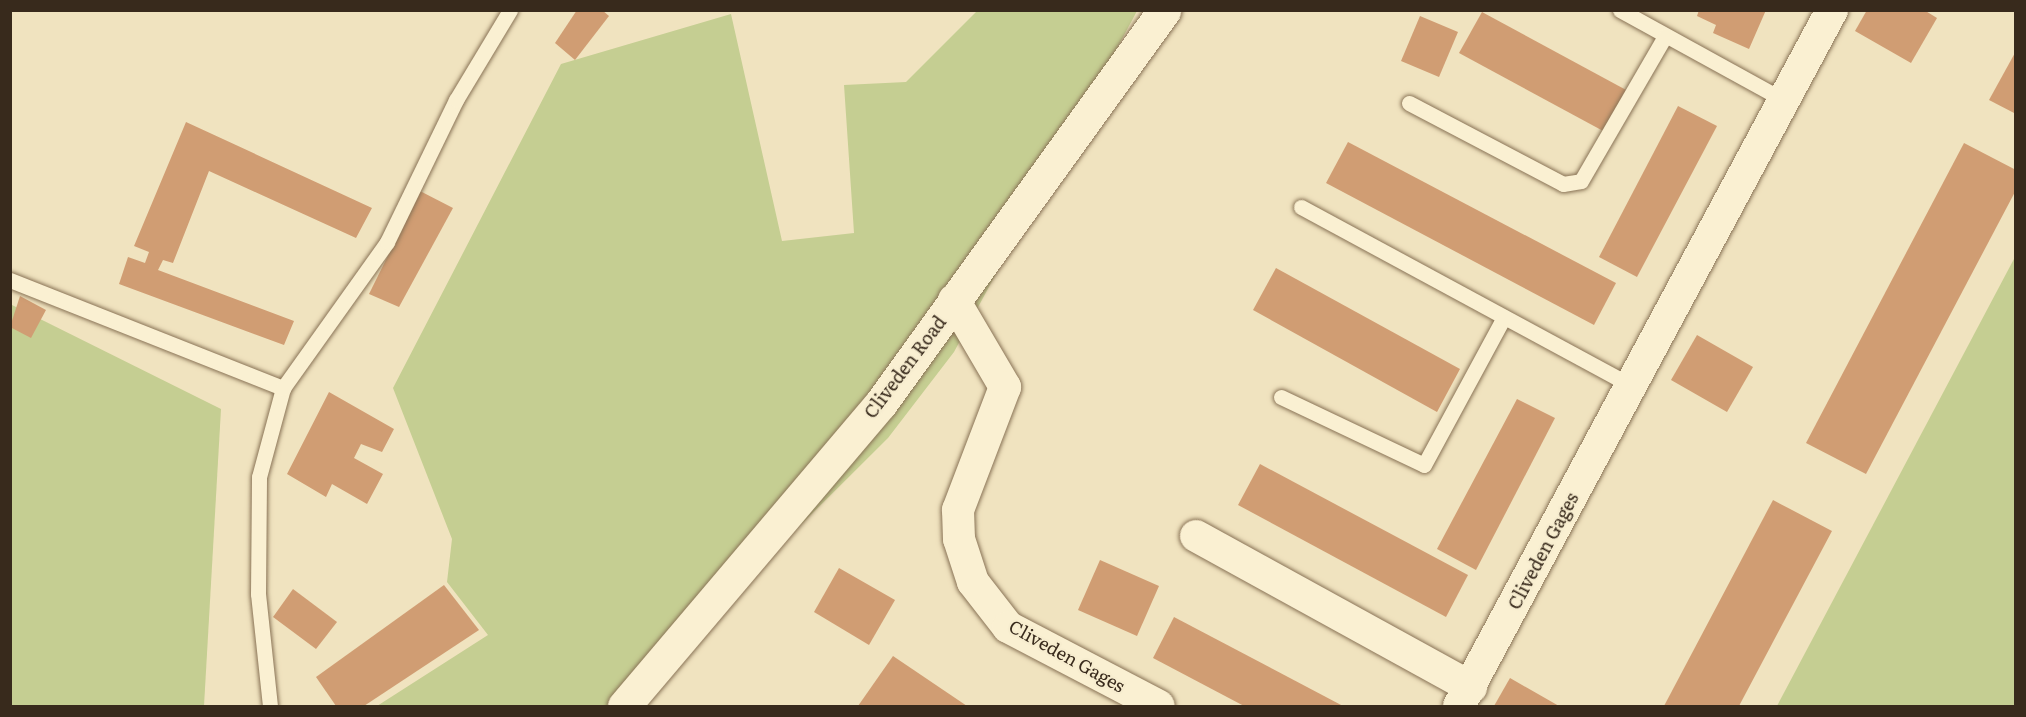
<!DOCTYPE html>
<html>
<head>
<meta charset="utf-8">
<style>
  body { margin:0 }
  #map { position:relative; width:2026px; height:717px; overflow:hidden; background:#f0e3bf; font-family:Literata,serif }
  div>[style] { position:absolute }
  .green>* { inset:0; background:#c5ce92 }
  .building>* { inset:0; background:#d09d73 }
  .roads { filter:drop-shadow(0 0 2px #897356) drop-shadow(0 0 2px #897356) }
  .lane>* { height:15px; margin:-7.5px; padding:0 7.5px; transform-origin:7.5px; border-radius:7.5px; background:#faf0d2 }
  .street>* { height:32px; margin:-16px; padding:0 16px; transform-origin:16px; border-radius:16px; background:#faf0d2 }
  .secondary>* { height:33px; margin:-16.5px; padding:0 16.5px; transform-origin:16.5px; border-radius:16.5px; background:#faf0d2 }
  span { translate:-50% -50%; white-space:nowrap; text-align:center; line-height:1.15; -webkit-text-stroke:4.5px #f7edcf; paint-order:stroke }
  .street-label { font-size:18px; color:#382a1c }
  .frame { position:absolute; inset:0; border:12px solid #382a1c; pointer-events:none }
</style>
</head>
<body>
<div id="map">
  <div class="green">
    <i style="clip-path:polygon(977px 11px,1137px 11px,954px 352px,888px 438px,619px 706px,377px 706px,488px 635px,447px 582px,452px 539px,393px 388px,561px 64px,731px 14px,782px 241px,854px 233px,844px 85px,906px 82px)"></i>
    <i style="clip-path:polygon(2015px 257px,2015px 706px,1777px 706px)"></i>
    <i style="clip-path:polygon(10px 304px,221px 409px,204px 706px,11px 706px)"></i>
  </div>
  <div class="building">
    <i style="clip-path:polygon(577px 10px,602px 10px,609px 16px,575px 60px,555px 43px)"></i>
    <i style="clip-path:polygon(1699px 10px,1766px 10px,1749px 49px,1713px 33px,1716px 25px,1697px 16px)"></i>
    <i style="clip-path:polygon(1867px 10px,1924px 10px,1937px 18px,1911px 63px,1855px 31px)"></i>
    <i style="clip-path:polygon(1482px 12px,1628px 91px,1605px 132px,1459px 53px)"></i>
    <i style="clip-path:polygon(1420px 16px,1458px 32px,1439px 77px,1401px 61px)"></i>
    <i style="clip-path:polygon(2016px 51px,2016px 114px,1989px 100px)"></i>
    <i style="clip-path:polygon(1678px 106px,1717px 126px,1637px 277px,1599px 257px)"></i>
    <i style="clip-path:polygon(186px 122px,372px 208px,356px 238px,209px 171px,173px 263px,163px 260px,158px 270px,294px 321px,284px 345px,119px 284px,128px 257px,145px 263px,149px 252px,134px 246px)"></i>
    <i style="clip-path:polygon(1348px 142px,1616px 283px,1594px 325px,1326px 183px)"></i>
    <i style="clip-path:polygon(1964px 143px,2016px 170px,2016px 190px,1866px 474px,1806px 443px)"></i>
    <i style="clip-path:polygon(420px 191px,453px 208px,399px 307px,369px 294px)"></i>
    <i style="clip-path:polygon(1276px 268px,1460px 369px,1437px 412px,1253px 310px)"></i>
    <i style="clip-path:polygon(20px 296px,46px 310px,31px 338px,10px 327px)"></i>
    <i style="clip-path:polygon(1697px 335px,1753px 367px,1727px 412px,1671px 380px)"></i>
    <i style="clip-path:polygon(329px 392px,394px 429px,382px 452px,361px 444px,354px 458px,383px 474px,367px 504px,332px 484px,326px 497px,287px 474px)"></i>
    <i style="clip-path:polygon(1517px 399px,1555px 418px,1476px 570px,1437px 549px)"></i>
    <i style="clip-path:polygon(1260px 464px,1468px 575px,1446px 617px,1238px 505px)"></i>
    <i style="clip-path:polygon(1773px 500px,1832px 531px,1739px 706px,1664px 706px)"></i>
    <i style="clip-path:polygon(1100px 560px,1159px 586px,1137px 636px,1078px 610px)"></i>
    <i style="clip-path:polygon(839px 568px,895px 600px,869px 645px,814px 612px)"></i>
    <i style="clip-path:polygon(444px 585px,479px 630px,364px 706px,336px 706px,316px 677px)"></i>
    <i style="clip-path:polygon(293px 589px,337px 622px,316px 649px,273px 617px)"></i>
    <i style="clip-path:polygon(1174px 617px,1343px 706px,1244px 706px,1153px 658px)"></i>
    <i style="clip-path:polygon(893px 656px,967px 706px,858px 706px)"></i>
    <i style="clip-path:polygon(1510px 678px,1559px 706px,1494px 706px)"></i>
  </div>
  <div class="roads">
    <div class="lane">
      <i style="left:1620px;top:10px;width:187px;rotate:28.8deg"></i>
      <i style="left:1409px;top:103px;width:174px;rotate:27.7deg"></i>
      <i style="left:1563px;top:184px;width:18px;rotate:-9deg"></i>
      <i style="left:1581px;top:181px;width:168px;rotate:-59.9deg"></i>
      <i style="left:1301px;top:207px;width:376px;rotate:28.4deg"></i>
      <i style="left:10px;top:280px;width:294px;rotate:21.6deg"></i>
      <i style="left:1281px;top:397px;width:158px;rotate:25.4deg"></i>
      <i style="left:1424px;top:465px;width:168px;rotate:-61.6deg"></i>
      <i style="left:270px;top:706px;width:113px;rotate:-96.1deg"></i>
      <i style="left:258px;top:594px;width:117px;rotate:-89.5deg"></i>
      <i style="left:259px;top:477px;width:92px;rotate:-74.9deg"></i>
      <i style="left:283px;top:388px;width:179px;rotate:-54.5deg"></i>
      <i style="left:387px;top:242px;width:158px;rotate:-64.1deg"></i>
      <i style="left:456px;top:100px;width:105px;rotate:-59deg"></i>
    </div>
    <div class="street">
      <i style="left:954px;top:300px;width:101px;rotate:59.6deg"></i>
      <i style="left:1005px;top:387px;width:132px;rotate:110.9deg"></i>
      <i style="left:958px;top:510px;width:29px;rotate:88deg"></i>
      <i style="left:959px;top:539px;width:45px;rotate:72deg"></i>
      <i style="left:973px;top:582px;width:57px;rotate:52.1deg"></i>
      <i style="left:1008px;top:627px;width:170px;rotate:27.6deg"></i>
      <i style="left:1196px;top:536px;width:314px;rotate:28.8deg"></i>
      <i style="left:1459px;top:706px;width:790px;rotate:-61.81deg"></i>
    </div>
    <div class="secondary">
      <i style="left:624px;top:706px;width:397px;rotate:-49.7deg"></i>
      <i style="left:881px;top:403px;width:484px;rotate:-54.2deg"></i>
    </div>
  </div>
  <div class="street-label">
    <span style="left:905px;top:367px;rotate:-53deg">Cliveden Road</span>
    <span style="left:1543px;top:551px;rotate:-62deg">Cliveden Gages</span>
    <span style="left:1067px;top:656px;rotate:29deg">Cliveden Gages</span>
  </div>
  <div class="frame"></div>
</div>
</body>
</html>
